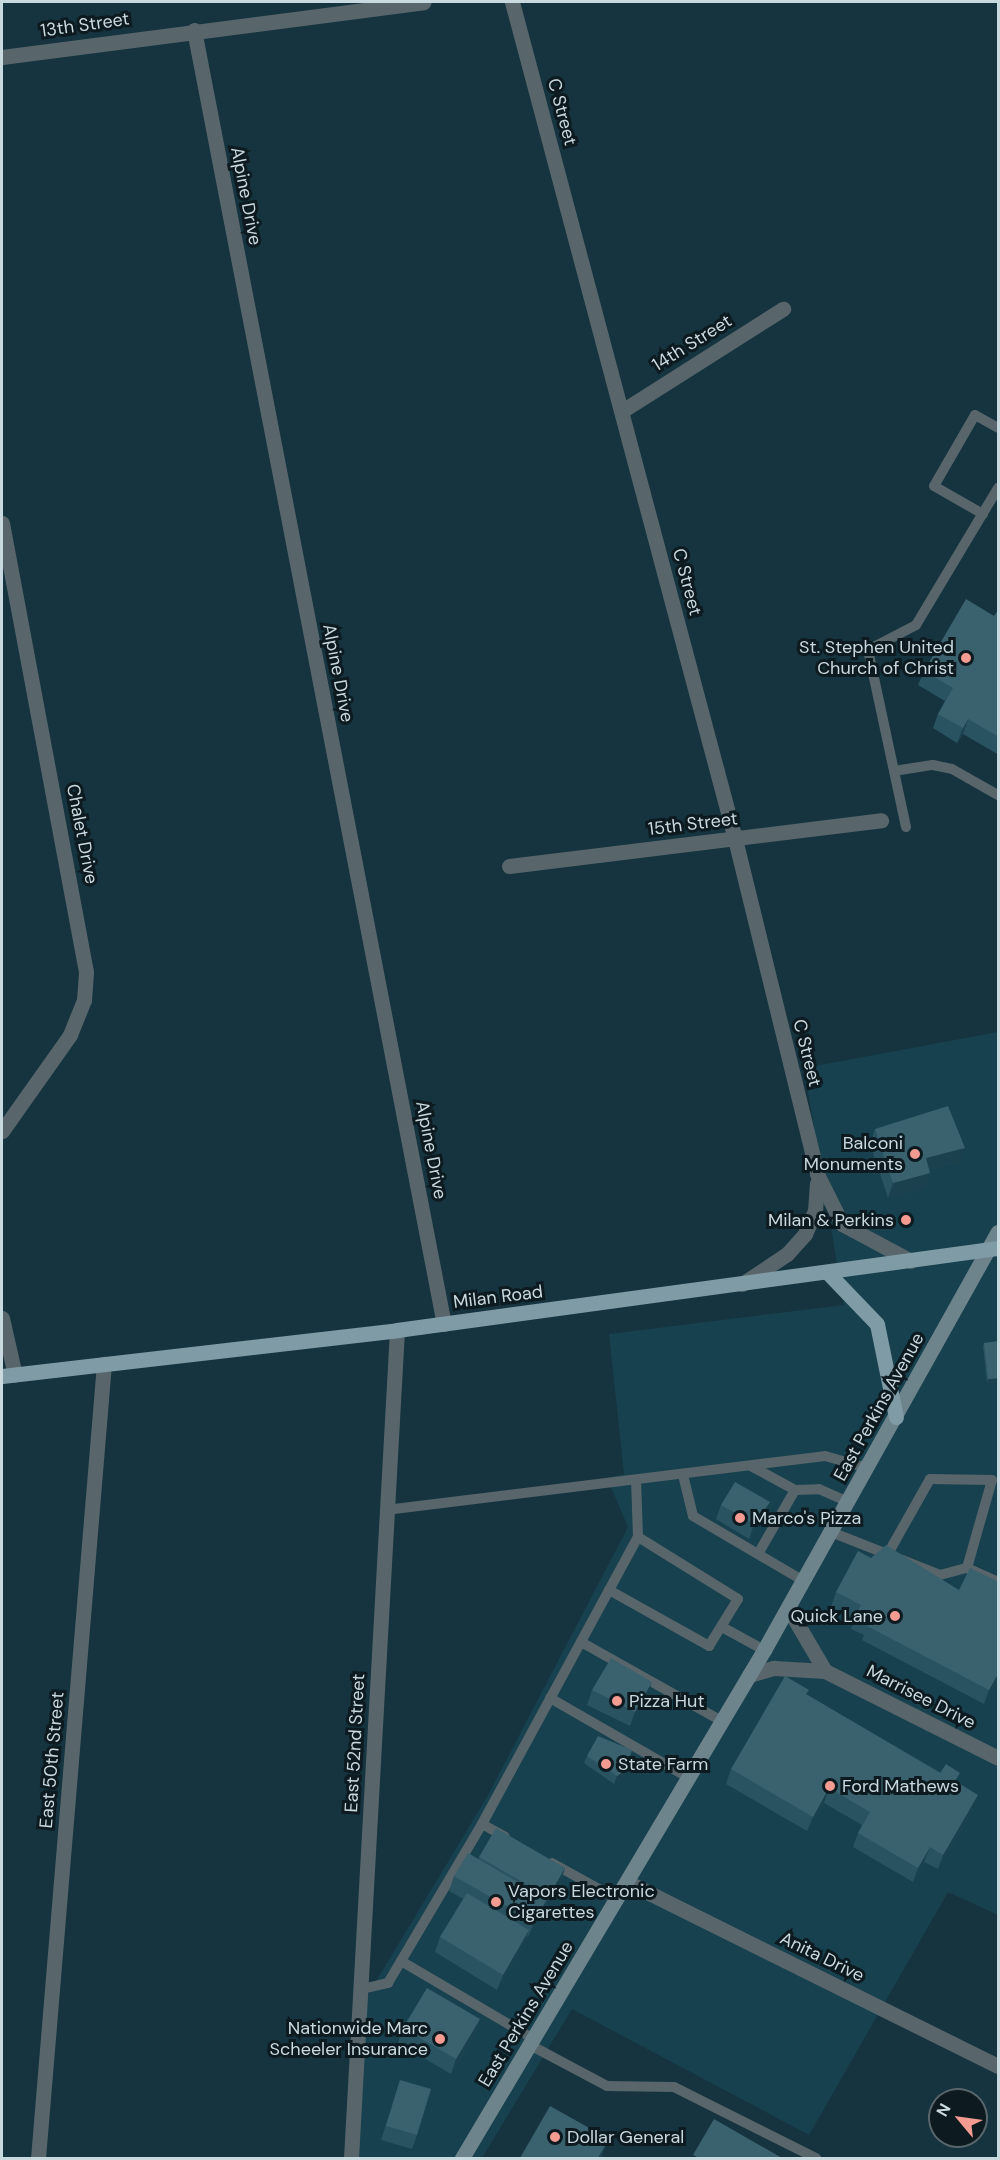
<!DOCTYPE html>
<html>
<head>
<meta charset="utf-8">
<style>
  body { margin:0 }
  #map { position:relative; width:1000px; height:2160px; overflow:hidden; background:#15343f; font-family:"DM Sans",sans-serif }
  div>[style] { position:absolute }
  .built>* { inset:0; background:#17414e }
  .service>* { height:10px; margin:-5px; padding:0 5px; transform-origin:5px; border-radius:5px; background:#58666b }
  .minor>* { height:15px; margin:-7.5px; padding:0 7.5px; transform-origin:7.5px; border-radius:7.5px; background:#58666b }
  .secondary>* { height:15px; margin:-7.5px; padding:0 7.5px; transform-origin:7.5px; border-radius:7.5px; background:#6e848c }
  .primary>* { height:15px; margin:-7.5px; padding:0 7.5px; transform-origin:7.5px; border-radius:7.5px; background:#7f9ba6 }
  .wall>* { inset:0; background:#295361 }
  .shaded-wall>* { inset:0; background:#1a414d }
  .building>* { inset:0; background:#3a616e }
  .dots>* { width:16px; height:16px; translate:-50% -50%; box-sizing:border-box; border:3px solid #0d1a1f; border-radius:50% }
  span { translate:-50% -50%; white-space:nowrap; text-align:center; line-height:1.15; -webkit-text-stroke:6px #0d1a1f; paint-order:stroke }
  .street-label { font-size:18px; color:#c8d9e0 }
  .poi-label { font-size:18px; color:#c8d9e0 }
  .right { translate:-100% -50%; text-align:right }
  .left { translate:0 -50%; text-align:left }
  .frame { position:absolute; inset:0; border:3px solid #c8d9e0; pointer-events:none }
  .north { position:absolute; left:928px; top:2088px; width:60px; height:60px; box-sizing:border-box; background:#0d1a1f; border:2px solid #58666c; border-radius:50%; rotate:299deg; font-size:16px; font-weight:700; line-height:24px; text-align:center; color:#c8d9e0 }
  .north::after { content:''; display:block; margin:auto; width:21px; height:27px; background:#f59c92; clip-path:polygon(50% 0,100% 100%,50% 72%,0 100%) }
</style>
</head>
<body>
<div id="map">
  <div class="built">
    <i style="clip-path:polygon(998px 1032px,998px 1915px,948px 1892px,809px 2135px,572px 2009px,482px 2158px,356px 2158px,366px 1998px,487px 1797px,628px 1527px,607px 1478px,624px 1474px,609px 1334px,844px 1305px,804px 1068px)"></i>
  </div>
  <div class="service">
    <i style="left:983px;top:514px;width:56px;rotate:-150.3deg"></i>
    <i style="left:934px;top:486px;width:82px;rotate:-60deg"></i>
    <i style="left:975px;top:415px;width:26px;rotate:29deg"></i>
    <i style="left:894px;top:771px;width:39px;rotate:-9deg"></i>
    <i style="left:933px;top:765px;width:19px;rotate:12deg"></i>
    <i style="left:952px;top:769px;width:53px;rotate:29.5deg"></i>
    <i style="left:906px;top:827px;width:181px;rotate:-102.1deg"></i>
    <i style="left:868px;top:650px;width:54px;rotate:-27.5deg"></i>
    <i style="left:916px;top:625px;width:160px;rotate:-59.1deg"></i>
    <i style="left:751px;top:1466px;width:50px;rotate:28.6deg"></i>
    <i style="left:795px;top:1490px;width:24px;rotate:-2deg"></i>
    <i style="left:819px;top:1489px;width:32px;rotate:24deg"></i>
    <i style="left:683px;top:1475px;width:42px;rotate:76.3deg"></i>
    <i style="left:693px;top:1516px;width:129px;rotate:30.4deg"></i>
    <i style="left:386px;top:1510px;width:442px;rotate:-7deg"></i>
    <i style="left:825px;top:1456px;width:44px;rotate:15.9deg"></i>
    <i style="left:831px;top:1532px;width:117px;rotate:21.5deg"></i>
    <i style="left:940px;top:1575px;width:28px;rotate:-15deg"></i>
    <i style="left:967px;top:1568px;width:34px;rotate:24deg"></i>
    <i style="left:890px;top:1550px;width:81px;rotate:-60.6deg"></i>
    <i style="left:930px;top:1479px;width:62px;rotate:0.9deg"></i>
    <i style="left:992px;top:1480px;width:91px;rotate:105.9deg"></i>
    <i style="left:758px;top:1554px;width:74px;rotate:-60deg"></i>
    <i style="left:609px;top:1590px;width:115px;rotate:29.2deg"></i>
    <i style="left:709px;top:1646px;width:55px;rotate:-58.3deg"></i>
    <i style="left:738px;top:1599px;width:118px;rotate:-148.2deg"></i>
    <i style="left:722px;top:1627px;width:48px;rotate:28.7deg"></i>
    <i style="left:581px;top:1642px;width:162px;rotate:29.3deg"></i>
    <i style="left:550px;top:1698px;width:160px;rotate:29.9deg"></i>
    <i style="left:482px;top:1824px;width:327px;rotate:-61.5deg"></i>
    <i style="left:638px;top:1537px;width:56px;rotate:-92deg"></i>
    <i style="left:552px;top:1863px;width:74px;rotate:29deg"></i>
    <i style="left:401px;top:1961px;width:154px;rotate:30.4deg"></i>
    <i style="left:362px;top:1989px;width:27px;rotate:-13deg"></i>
    <i style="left:388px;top:1983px;width:185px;rotate:-59.4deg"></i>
    <i style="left:482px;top:1824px;width:26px;rotate:29deg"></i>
    <i style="left:530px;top:2045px;width:87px;rotate:28deg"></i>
    <i style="left:607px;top:2086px;width:67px;rotate:0.9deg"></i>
    <i style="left:674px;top:2087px;width:159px;rotate:26.6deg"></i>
  </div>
  <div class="minor">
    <i style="left:512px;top:2px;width:866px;rotate:75.08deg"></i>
    <i style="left:735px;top:839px;width:345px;rotate:76.2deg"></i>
    <i style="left:817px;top:1174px;width:56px;rotate:63.4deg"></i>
    <i style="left:842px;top:1224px;width:78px;rotate:28.2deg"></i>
    <i style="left:194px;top:30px;width:1318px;rotate:79.07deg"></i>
    <i style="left:2px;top:57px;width:425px;rotate:-7.4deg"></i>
    <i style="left:622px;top:411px;width:191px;rotate:-32.4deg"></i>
    <i style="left:2px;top:523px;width:457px;rotate:79.4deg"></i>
    <i style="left:86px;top:972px;width:28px;rotate:94deg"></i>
    <i style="left:84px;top:1000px;width:38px;rotate:112deg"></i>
    <i style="left:70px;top:1035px;width:118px;rotate:125.3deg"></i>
    <i style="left:509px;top:866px;width:375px;rotate:-7deg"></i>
    <i style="left:742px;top:1284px;width:54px;rotate:-33.7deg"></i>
    <i style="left:787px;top:1254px;width:27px;rotate:-48deg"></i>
    <i style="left:805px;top:1234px;width:25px;rotate:-67deg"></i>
    <i style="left:815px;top:1211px;width:28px;rotate:-86deg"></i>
    <i style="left:2px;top:1318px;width:58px;rotate:77.2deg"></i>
    <i style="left:788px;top:1608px;width:73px;rotate:59.6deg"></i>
    <i style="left:749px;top:1675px;width:26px;rotate:-16deg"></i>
    <i style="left:774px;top:1668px;width:51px;rotate:3.4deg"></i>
    <i style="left:825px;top:1671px;width:194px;rotate:26.7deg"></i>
    <i style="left:627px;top:1882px;width:414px;rotate:26.4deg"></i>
    <i style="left:38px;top:2158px;width:797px;rotate:-85.25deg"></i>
    <i style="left:351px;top:2158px;width:829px;rotate:-86.82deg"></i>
  </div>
  <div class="secondary">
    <i style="left:462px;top:2158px;width:591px;rotate:-59.27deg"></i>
    <i style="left:764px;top:1650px;width:479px;rotate:-60.8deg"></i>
  </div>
  <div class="primary">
    <i style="left:829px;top:1274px;width:69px;rotate:46.2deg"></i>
    <i style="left:877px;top:1324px;width:95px;rotate:78.5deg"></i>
    <i style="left:2px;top:1376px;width:398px;rotate:-6.6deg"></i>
    <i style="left:397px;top:1330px;width:607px;rotate:-7.77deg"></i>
  </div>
  <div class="wall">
    <i style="clip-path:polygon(999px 609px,999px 755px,963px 734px,957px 743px,933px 728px,938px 714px,945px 701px,918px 685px,924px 671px,994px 616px)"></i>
    <i style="clip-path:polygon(875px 1129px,960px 1162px,929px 1170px,930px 1173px,925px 1188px,888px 1198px,870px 1144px)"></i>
    <i style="clip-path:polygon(999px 1341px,999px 1382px,987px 1383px,983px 1346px,984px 1343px)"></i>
    <i style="clip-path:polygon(770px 1502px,764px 1517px,749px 1539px,716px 1519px,721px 1505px)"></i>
    <i style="clip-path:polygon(871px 1558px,959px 1590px,999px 1582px,999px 1676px,984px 1704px,862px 1640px,864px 1635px,851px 1629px,855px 1619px,831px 1607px,836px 1592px)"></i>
    <i style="clip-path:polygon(592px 1690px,647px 1697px,630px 1726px,587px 1705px)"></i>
    <i style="clip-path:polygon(807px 1695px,957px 1782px,973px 1809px,938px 1869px,924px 1862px,913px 1882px,853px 1847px,858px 1833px,862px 1825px,824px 1803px,807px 1831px,726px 1784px,731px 1769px)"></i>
    <i style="clip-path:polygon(587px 1756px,626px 1770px,623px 1777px,614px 1784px,584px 1763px)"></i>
    <i style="clip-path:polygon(479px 1857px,565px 1868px,560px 1883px,528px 1937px,527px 1936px,524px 1944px,497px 1990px,435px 1952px,440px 1937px,463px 1899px,449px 1891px,454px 1876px,479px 1859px)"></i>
    <i style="clip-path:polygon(480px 2019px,475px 2034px,451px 2074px,398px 2043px,403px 2028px)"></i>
    <i style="clip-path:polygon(400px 2080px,417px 2135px,412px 2149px,381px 2140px)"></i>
  </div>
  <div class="shaded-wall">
    <i style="clip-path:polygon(968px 719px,963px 734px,957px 743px,963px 728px)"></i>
    <i style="clip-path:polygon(965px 1148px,960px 1162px,921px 1172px,926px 1158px)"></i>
    <i style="clip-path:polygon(930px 1173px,925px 1188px,888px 1198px,893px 1183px)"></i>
    <i style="clip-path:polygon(999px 1378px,999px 1382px,987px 1383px,988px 1379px)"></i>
    <i style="clip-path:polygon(770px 1502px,764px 1517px,749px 1539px,754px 1524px)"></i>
    <i style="clip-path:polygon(999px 1672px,999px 1676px,984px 1704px,989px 1690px)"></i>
    <i style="clip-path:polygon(652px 1682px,647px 1697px,630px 1726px,635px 1712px)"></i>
    <i style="clip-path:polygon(626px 1770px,623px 1777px,614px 1784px,617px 1776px)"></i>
    <i style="clip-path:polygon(829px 1788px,824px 1803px,807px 1831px,813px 1817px)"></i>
    <i style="clip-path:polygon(978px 1795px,973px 1809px,938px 1869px,943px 1855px)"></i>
    <i style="clip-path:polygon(930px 1847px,924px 1862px,913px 1882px,918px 1868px)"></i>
    <i style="clip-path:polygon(565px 1868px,560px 1883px,543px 1912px,548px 1897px)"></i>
    <i style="clip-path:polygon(547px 1899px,542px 1914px,528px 1937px,534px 1922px)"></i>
    <i style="clip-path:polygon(529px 1930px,524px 1944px,497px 1990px,503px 1975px)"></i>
    <i style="clip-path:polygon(480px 2019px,475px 2034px,451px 2074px,456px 2059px)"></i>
    <i style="clip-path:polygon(609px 2139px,603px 2154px,601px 2158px,598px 2158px)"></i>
  </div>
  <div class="building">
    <i style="clip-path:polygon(966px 599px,994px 616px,999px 609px,999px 737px,968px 719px,963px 728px,938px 714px,953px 688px,924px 671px)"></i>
    <i style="clip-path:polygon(948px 1106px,965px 1148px,926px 1158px,930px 1173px,893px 1183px,875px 1129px)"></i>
    <i style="clip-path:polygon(999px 1341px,999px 1378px,988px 1379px,984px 1343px)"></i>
    <i style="clip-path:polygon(735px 1482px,770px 1502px,754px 1524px,721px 1505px)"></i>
    <i style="clip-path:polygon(886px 1545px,959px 1590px,970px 1568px,999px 1582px,999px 1672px,989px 1690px,867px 1626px,870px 1621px,856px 1614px,861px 1605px,836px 1592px,858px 1551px,871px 1558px)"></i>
    <i style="clip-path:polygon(611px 1658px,652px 1682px,635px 1712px,592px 1690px)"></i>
    <i style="clip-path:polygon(785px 1676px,809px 1690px,806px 1694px,940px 1773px,946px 1764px,960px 1773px,955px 1781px,978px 1795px,943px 1855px,930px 1847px,918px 1868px,858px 1833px,870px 1812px,829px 1788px,813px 1817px,731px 1769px)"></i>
    <i style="clip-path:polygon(598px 1736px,632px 1750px,626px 1770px,617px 1776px,587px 1756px)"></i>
    <i style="clip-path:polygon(496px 1828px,565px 1868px,548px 1897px,479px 1857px)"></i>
    <i style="clip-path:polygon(468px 1853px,547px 1899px,534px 1922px,454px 1876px)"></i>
    <i style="clip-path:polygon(467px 1893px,529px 1930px,503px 1975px,440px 1937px)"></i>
    <i style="clip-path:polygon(427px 1988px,480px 2019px,456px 2059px,403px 2028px)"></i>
    <i style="clip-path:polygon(400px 2080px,431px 2089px,417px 2135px,386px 2126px)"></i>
    <i style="clip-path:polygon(550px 2106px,609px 2139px,598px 2158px,520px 2158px)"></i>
    <i style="clip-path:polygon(714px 2119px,782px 2158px,699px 2158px,693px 2155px)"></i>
  </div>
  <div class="dots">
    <i style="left:966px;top:658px;background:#f59c92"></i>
    <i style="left:915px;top:1154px;background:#f59c92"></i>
    <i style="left:906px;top:1220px;background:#f59c92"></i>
    <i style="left:740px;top:1518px;background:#f59c92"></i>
    <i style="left:895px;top:1616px;background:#f59c92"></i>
    <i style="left:617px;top:1701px;background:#f59c92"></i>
    <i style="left:606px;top:1764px;background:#f59c92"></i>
    <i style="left:830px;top:1786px;background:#f59c92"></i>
    <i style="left:496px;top:1902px;background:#f59c92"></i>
    <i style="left:440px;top:2039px;background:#f59c92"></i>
    <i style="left:555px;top:2137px;background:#f59c92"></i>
  </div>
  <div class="street-label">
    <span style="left:85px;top:25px;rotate:-8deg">13th Street</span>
    <span style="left:562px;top:112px;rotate:75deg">C Street</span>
    <span style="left:246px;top:196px;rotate:79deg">Alpine Drive</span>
    <span style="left:692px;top:343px;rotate:-32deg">14th Street</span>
    <span style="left:687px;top:582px;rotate:75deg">C Street</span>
    <span style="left:338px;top:673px;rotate:79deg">Alpine Drive</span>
    <span style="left:693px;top:824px;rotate:-7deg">15th Street</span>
    <span style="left:82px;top:834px;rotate:79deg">Chalet Drive</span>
    <span style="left:807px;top:1053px;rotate:76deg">C Street</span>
    <span style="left:431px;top:1150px;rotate:79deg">Alpine Drive</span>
    <span style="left:498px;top:1297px;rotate:-7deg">Milan Road</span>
    <span style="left:879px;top:1407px;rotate:-61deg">East Perkins Avenue</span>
    <span style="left:921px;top:1697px;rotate:27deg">Marrisee Drive</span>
    <span style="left:355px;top:1743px;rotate:-87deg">East 52nd Street</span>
    <span style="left:52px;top:1760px;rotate:-85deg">East 50th Street</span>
    <span style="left:822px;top:1957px;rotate:26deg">Anita Drive</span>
    <span style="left:526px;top:2014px;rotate:-59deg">East Perkins Avenue</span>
  </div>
  <div class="poi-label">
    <span class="right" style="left:954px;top:658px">St. Stephen United<br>Church of Christ</span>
    <span class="right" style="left:903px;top:1154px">Balconi<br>Monuments</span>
    <span class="right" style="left:894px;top:1220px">Milan &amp; Perkins</span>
    <span class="left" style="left:752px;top:1518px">Marco's Pizza</span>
    <span class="right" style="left:883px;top:1616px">Quick Lane</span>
    <span class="left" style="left:629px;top:1701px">Pizza Hut</span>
    <span class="left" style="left:618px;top:1764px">State Farm</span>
    <span class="left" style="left:842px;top:1786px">Ford Mathews</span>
    <span class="left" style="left:508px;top:1902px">Vapors Electronic<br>Cigarettes</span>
    <span class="right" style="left:428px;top:2039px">Nationwide Marc<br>Scheeler Insurance</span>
    <span class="left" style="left:567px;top:2137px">Dollar General</span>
  </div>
  <div class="frame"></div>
  <div class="north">N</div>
</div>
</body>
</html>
